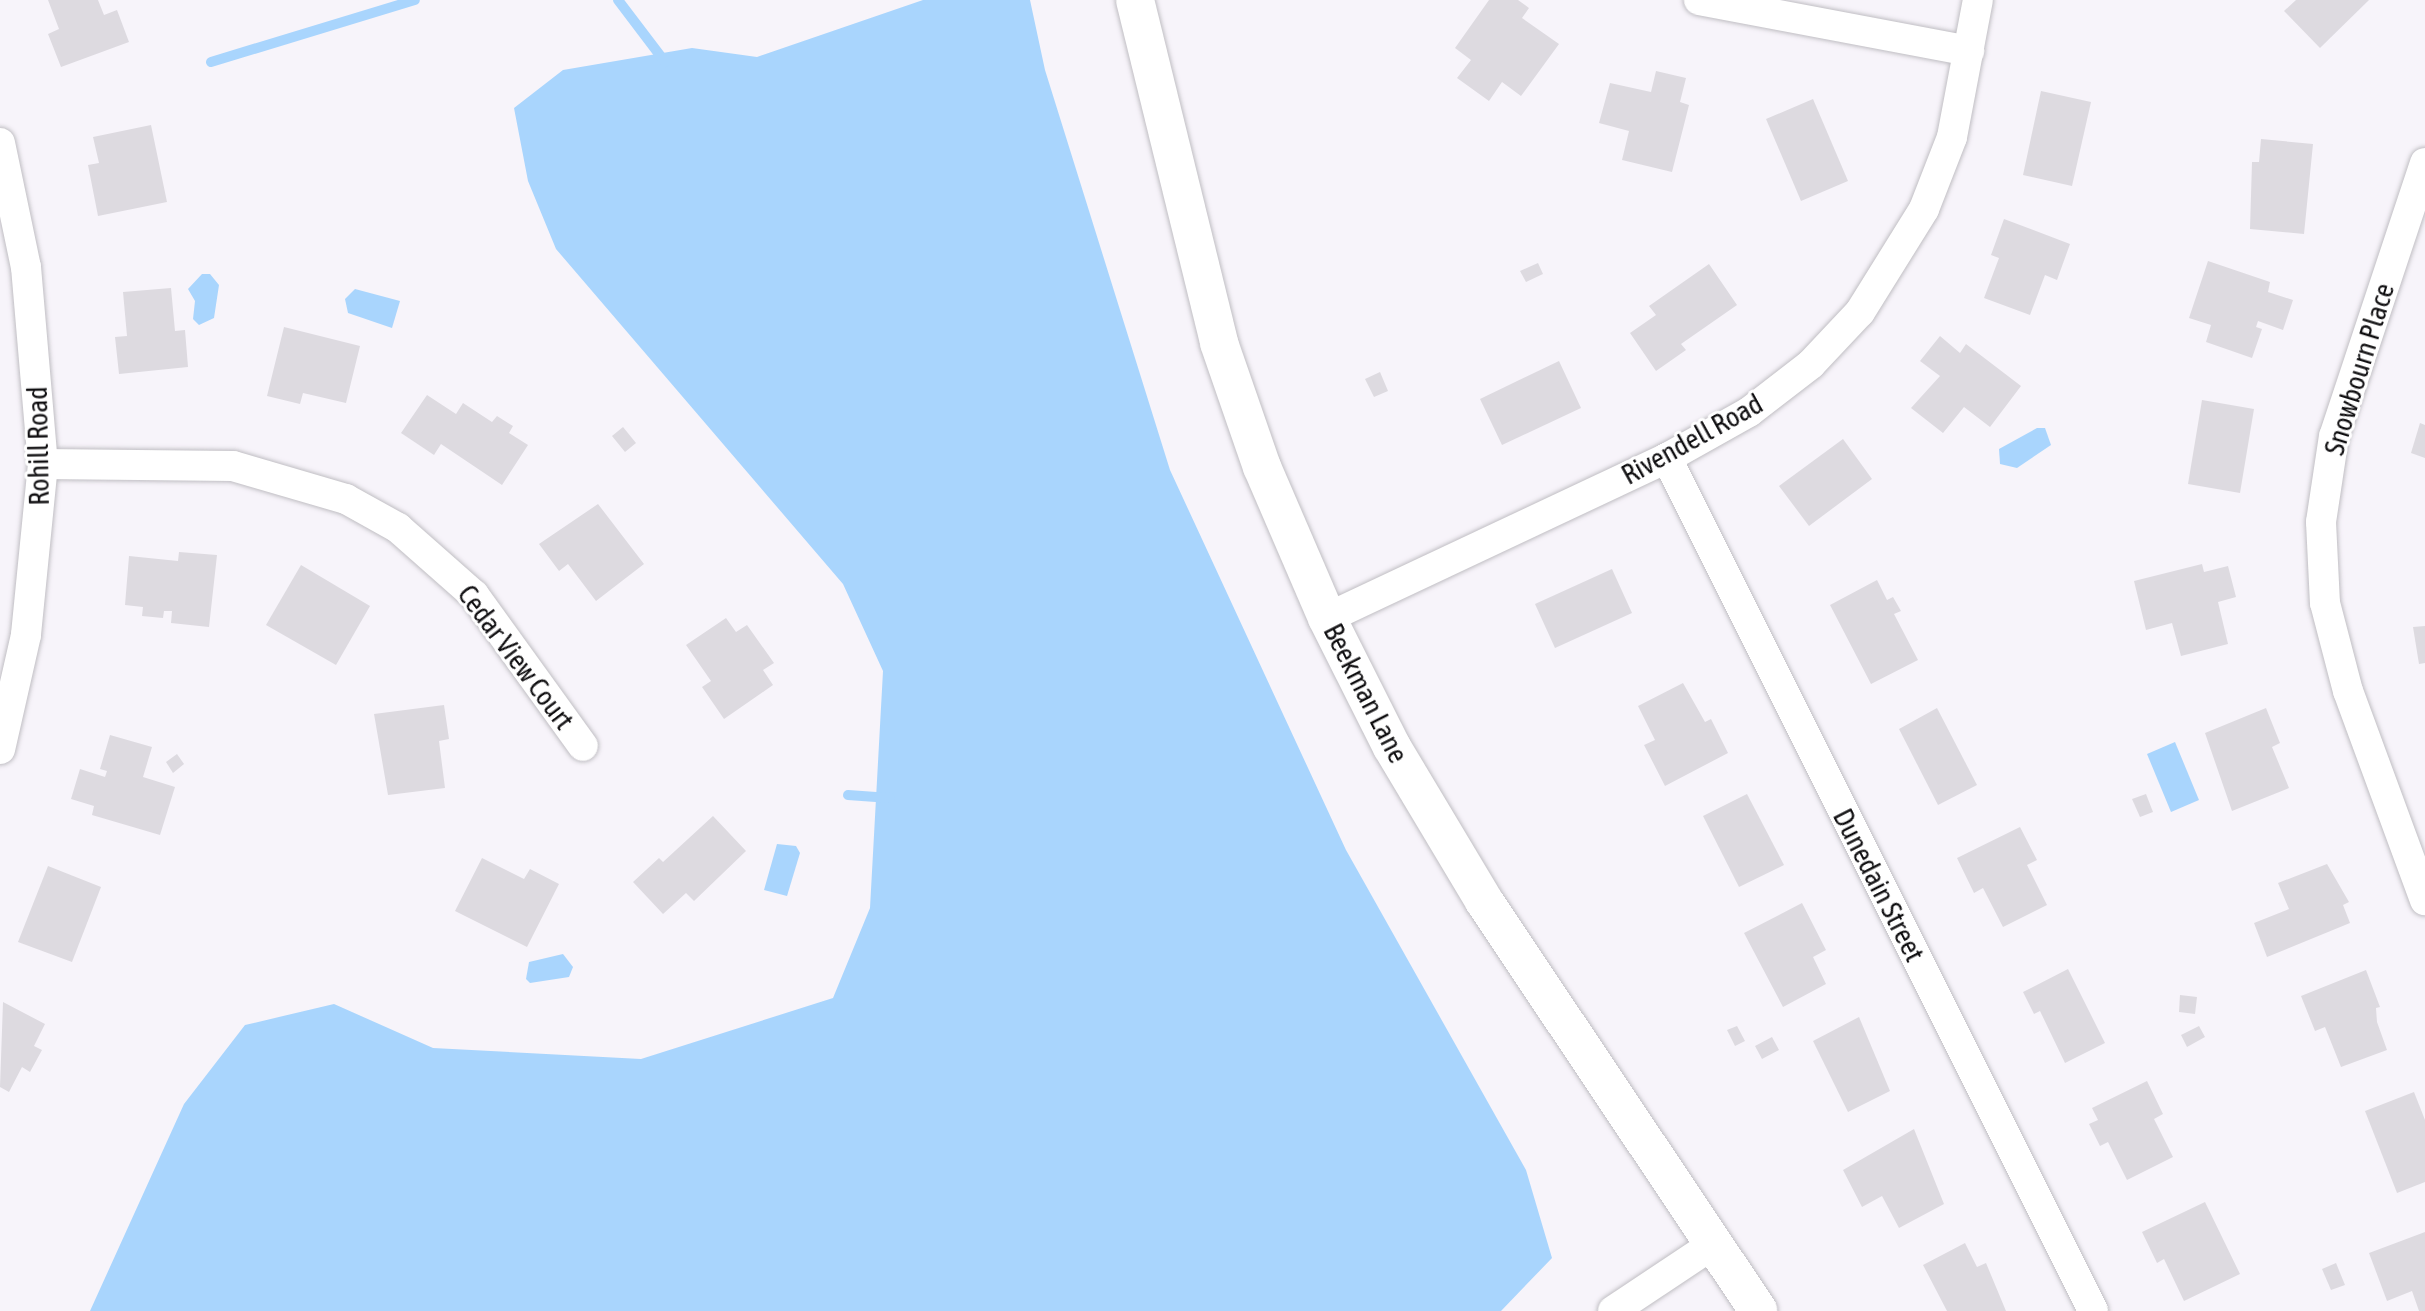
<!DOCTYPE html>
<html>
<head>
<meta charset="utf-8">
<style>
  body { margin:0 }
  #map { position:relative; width:2425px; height:1311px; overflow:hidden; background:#f7f4fa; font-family:"Asap Condensed",sans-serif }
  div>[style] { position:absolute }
  .water>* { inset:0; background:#a9d5fd }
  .stream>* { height:10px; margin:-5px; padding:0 5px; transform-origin:5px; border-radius:5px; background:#a9d5fd }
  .building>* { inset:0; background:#dddae0 }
  .roads { filter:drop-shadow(0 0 2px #c0bec3) drop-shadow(0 0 2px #c0bec3) }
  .minor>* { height:30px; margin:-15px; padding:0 15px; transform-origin:15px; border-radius:15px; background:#fff }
  .tertiary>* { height:38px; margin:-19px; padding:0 19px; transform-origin:19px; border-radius:19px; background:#fff }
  span { translate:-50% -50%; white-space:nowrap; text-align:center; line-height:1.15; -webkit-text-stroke:6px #fff; paint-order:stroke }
  .street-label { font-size:28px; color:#0f0e10 }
</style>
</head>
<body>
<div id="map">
  <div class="water">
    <i style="clip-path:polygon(923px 0,1030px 0,1045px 70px,1170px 470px,1346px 850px,1526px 1170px,1552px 1258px,1501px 1311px,90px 1311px,184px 1104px,245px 1025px,334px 1004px,433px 1048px,641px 1059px,833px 998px,870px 908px,883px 671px,843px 584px,556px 249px,528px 181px,514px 108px,563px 70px,692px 48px,757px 57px)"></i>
    <i style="clip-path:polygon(202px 274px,210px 274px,219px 285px,214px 318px,199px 325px,193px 319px,195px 301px,188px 289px)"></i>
    <i style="clip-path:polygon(355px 289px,400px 301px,392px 328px,348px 313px,345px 299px)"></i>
    <i style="clip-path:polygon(2037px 428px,2045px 428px,2051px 445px,2017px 468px,2000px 464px,1999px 449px)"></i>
    <i style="clip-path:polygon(2175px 742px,2199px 800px,2171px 812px,2147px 754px)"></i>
    <i style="clip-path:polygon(777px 844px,796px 846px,800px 853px,787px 896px,764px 890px)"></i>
    <i style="clip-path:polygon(563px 954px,573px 967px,569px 977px,530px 983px,526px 979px,529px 962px)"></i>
  </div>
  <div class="stream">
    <i style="left:618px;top:0;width:78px;rotate:52.8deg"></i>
    <i style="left:211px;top:62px;width:213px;rotate:-16.9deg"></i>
    <i style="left:848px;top:795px;width:42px;rotate:4.1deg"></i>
  </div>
  <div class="building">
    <i style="clip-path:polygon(48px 0,98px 0,104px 15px,117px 10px,129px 42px,61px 67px,48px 34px,59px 29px)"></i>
    <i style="clip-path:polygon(1489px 0,1518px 0,1529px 8px,1522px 18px,1559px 44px,1521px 96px,1502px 82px,1489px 101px,1457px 78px,1471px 60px,1455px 48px)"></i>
    <i style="clip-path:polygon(2296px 0,2369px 0,2320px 48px,2284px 11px)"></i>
    <i style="clip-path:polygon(1656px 71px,1686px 78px,1680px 102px,1689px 105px,1672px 172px,1622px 160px,1629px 131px,1599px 123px,1610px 83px,1651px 92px)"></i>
    <i style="clip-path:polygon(2041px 91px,2091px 102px,2072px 186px,2023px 175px)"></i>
    <i style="clip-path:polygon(1813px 99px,1848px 181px,1801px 201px,1766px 119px)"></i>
    <i style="clip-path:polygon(151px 125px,167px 202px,98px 216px,88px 165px,99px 163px,93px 137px)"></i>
    <i style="clip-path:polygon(2261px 139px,2313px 144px,2304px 234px,2250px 229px,2252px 162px,2259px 162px)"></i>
    <i style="clip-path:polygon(2004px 219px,2070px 244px,2057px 280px,2045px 275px,2030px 315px,1984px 298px,1999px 258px,1991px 255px)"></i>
    <i style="clip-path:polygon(2208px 261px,2270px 282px,2268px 292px,2293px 300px,2283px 330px,2258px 321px,2256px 327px,2262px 329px,2252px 358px,2206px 342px,2211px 325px,2189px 318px)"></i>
    <i style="clip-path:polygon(1538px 263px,1543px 274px,1526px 282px,1520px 271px)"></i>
    <i style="clip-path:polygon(1709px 264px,1737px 305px,1681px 344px,1686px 350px,1656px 371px,1630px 333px,1656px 315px,1649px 306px)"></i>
    <i style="clip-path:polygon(171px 288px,175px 331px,185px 330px,188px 367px,119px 374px,115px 337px,127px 336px,123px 292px)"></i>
    <i style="clip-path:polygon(284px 327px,360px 346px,346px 403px,303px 393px,300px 404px,267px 396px)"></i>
    <i style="clip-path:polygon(1940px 336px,1960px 353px,1966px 344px,2021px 386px,1990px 427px,1964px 407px,1943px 433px,1911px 408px,1940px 376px,1920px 361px)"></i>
    <i style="clip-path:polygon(1559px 361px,1581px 408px,1502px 445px,1480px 399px)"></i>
    <i style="clip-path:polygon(1380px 372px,1388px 391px,1374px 397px,1365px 379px)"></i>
    <i style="clip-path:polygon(427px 395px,456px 414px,463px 403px,492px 422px,497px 416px,513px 426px,509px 433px,528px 445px,502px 485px,441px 444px,434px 455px,401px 433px)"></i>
    <i style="clip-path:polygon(2202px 400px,2254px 409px,2240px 493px,2188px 484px)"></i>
    <i style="clip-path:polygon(2420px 423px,2425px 425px,2425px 458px,2411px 453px)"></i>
    <i style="clip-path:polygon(623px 427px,636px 443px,625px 452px,612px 436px)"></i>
    <i style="clip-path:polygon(1843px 439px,1872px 479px,1809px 526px,1779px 486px)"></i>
    <i style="clip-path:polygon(598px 504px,644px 564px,596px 601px,568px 564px,559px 571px,539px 544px)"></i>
    <i style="clip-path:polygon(179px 552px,217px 555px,209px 627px,171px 623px,172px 611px,164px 611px,163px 618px,142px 616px,143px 607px,125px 605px,129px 556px,178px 561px)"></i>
    <i style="clip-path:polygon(2202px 564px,2204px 572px,2228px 566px,2236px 597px,2218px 602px,2228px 644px,2181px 656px,2172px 623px,2146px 630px,2134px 581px)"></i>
    <i style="clip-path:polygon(301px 565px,370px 606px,336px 665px,266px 625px)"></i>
    <i style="clip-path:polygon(1612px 569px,1632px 613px,1555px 648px,1535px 604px)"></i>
    <i style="clip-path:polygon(1877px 580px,1887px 600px,1893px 597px,1901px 611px,1894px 614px,1918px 660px,1871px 684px,1830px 605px)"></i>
    <i style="clip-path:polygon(726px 618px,736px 632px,747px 625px,774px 663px,763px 670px,773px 685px,724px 719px,702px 687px,711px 681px,686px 645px)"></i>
    <i style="clip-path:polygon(2425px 626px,2425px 663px,2419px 664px,2413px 627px)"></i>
    <i style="clip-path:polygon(1683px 683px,1705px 722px,1711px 719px,1728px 753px,1665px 786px,1644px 745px,1655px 740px,1638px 706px)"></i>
    <i style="clip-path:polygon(444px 705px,449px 739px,439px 741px,445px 788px,388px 795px,374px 714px)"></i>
    <i style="clip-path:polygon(1937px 708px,1977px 785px,1938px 805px,1899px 729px)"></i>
    <i style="clip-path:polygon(2266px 708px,2280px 743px,2272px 747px,2289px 788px,2232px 811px,2205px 733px)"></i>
    <i style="clip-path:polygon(110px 735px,152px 747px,143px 777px,175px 787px,160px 835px,92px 815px,94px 806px,71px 799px,80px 769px,105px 777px,107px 771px,100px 769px)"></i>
    <i style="clip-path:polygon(177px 754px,184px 764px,173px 773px,166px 762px)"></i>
    <i style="clip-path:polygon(1747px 794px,1784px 865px,1739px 887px,1703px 816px)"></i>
    <i style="clip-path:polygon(2146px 794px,2153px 812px,2140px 817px,2132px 799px)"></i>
    <i style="clip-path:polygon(713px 816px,746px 851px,694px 901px,686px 893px,663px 914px,633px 882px,659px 858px,663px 862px)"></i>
    <i style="clip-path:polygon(2020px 827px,2037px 860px,2027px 865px,2047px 905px,2003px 927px,1983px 888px,1974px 893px,1957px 858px)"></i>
    <i style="clip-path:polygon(482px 858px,524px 879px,530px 869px,559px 884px,527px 947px,455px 911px)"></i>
    <i style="clip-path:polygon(2327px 864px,2349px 902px,2343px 905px,2350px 923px,2267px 957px,2254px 923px,2289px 909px,2278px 883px)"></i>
    <i style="clip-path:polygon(48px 866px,101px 887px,72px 962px,18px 942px)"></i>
    <i style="clip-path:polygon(1802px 903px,1826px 950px,1813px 957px,1826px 984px,1783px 1007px,1744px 933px)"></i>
    <i style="clip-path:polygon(2068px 969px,2105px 1043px,2065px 1063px,2040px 1011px,2034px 1014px,2023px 992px)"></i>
    <i style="clip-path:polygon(2366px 970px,2380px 1007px,2376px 1008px,2377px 1022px,2387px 1050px,2341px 1067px,2325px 1027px,2315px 1031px,2301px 996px)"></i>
    <i style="clip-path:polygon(2180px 995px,2197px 997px,2195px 1014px,2179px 1012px)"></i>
    <i style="clip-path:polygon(3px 1002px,45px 1024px,34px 1046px,42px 1050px,30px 1072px,22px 1067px,9px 1092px,0 1087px)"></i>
    <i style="clip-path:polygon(1859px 1017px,1890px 1091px,1848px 1112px,1813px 1041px)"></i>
    <i style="clip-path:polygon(1737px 1026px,1745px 1041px,1735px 1046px,1727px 1030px)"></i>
    <i style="clip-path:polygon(2199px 1026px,2205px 1037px,2187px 1047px,2181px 1035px)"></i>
    <i style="clip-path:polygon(1772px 1037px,1779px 1050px,1762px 1059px,1755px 1046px)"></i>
    <i style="clip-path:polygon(2147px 1081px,2163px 1114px,2154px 1119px,2173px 1157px,2127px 1180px,2108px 1142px,2100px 1146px,2089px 1124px,2098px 1120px,2092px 1108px)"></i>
    <i style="clip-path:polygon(2414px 1092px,2425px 1120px,2425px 1182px,2397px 1193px,2365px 1111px)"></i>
    <i style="clip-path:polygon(1914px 1129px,1944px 1204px,1899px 1228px,1882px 1196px,1862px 1207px,1843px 1170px)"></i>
    <i style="clip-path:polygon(2205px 1202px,2240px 1274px,2184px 1301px,2164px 1259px,2157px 1263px,2142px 1232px)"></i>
    <i style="clip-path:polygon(2425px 1232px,2425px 1311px,2419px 1311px,2412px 1291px,2387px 1301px,2369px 1253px)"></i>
    <i style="clip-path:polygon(1965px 1243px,1977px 1267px,1986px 1263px,2006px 1311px,1947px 1311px,1923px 1265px)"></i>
    <i style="clip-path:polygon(2336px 1263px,2345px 1285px,2331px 1290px,2322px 1269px)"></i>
  </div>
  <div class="roads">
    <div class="minor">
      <i style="left:1699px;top:0;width:275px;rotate:10.7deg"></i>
      <i style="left:0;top:143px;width:127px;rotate:78.2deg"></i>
      <i style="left:26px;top:267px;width:198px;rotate:85.1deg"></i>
      <i style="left:43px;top:464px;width:172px;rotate:95.7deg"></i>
      <i style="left:26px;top:635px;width:117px;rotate:102.8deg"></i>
      <i style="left:2425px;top:163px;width:288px;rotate:108.4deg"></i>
      <i style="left:2334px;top:436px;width:87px;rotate:98.6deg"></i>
      <i style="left:2321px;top:522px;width:81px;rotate:87.2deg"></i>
      <i style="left:2325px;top:603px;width:91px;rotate:75.4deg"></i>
      <i style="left:2348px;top:691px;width:223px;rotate:69.8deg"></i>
      <i style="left:1667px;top:458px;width:953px;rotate:63.46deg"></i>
      <i style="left:43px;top:464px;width:190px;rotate:0.6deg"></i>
      <i style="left:233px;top:466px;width:118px;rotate:16.3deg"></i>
      <i style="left:346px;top:499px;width:60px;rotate:29.1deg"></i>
      <i style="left:398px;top:528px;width:101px;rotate:41.4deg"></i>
      <i style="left:474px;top:595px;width:186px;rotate:54.2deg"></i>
      <i style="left:1327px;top:618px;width:376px;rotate:-25.2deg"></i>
      <i style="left:1667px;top:458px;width:94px;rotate:-29.3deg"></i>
      <i style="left:1749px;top:412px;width:78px;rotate:-37.7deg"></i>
      <i style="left:1811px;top:364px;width:71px;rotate:-46.7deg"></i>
      <i style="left:1860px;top:312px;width:121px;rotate:-58.1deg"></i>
      <i style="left:1924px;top:209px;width:77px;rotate:-68.7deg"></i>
      <i style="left:1952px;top:137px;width:139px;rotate:-79.3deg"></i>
      <i style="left:1613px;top:1311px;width:123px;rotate:-33.7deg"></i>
    </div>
    <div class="tertiary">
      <i style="left:1135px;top:0;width:353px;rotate:76.2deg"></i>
      <i style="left:1219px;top:343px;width:131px;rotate:70.9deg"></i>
      <i style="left:1262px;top:467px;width:164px;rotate:66.7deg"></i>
      <i style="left:1327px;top:618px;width:144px;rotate:63.3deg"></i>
      <i style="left:1392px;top:747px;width:179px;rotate:59.1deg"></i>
      <i style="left:1484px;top:901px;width:493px;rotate:56.2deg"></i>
    </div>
  </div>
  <div class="street-label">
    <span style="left:2359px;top:369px;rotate:-73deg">Snowbourn Place</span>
    <span style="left:1692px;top:439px;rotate:-29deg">Rivendell Road</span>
    <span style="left:38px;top:446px;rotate:-91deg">Rohill Road</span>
    <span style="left:516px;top:657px;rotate:53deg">Cedar View Court</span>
    <span style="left:1366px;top:693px;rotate:63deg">Beekman Lane</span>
    <span style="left:1879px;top:885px;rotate:63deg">Dunedain Street</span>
  </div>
</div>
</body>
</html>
